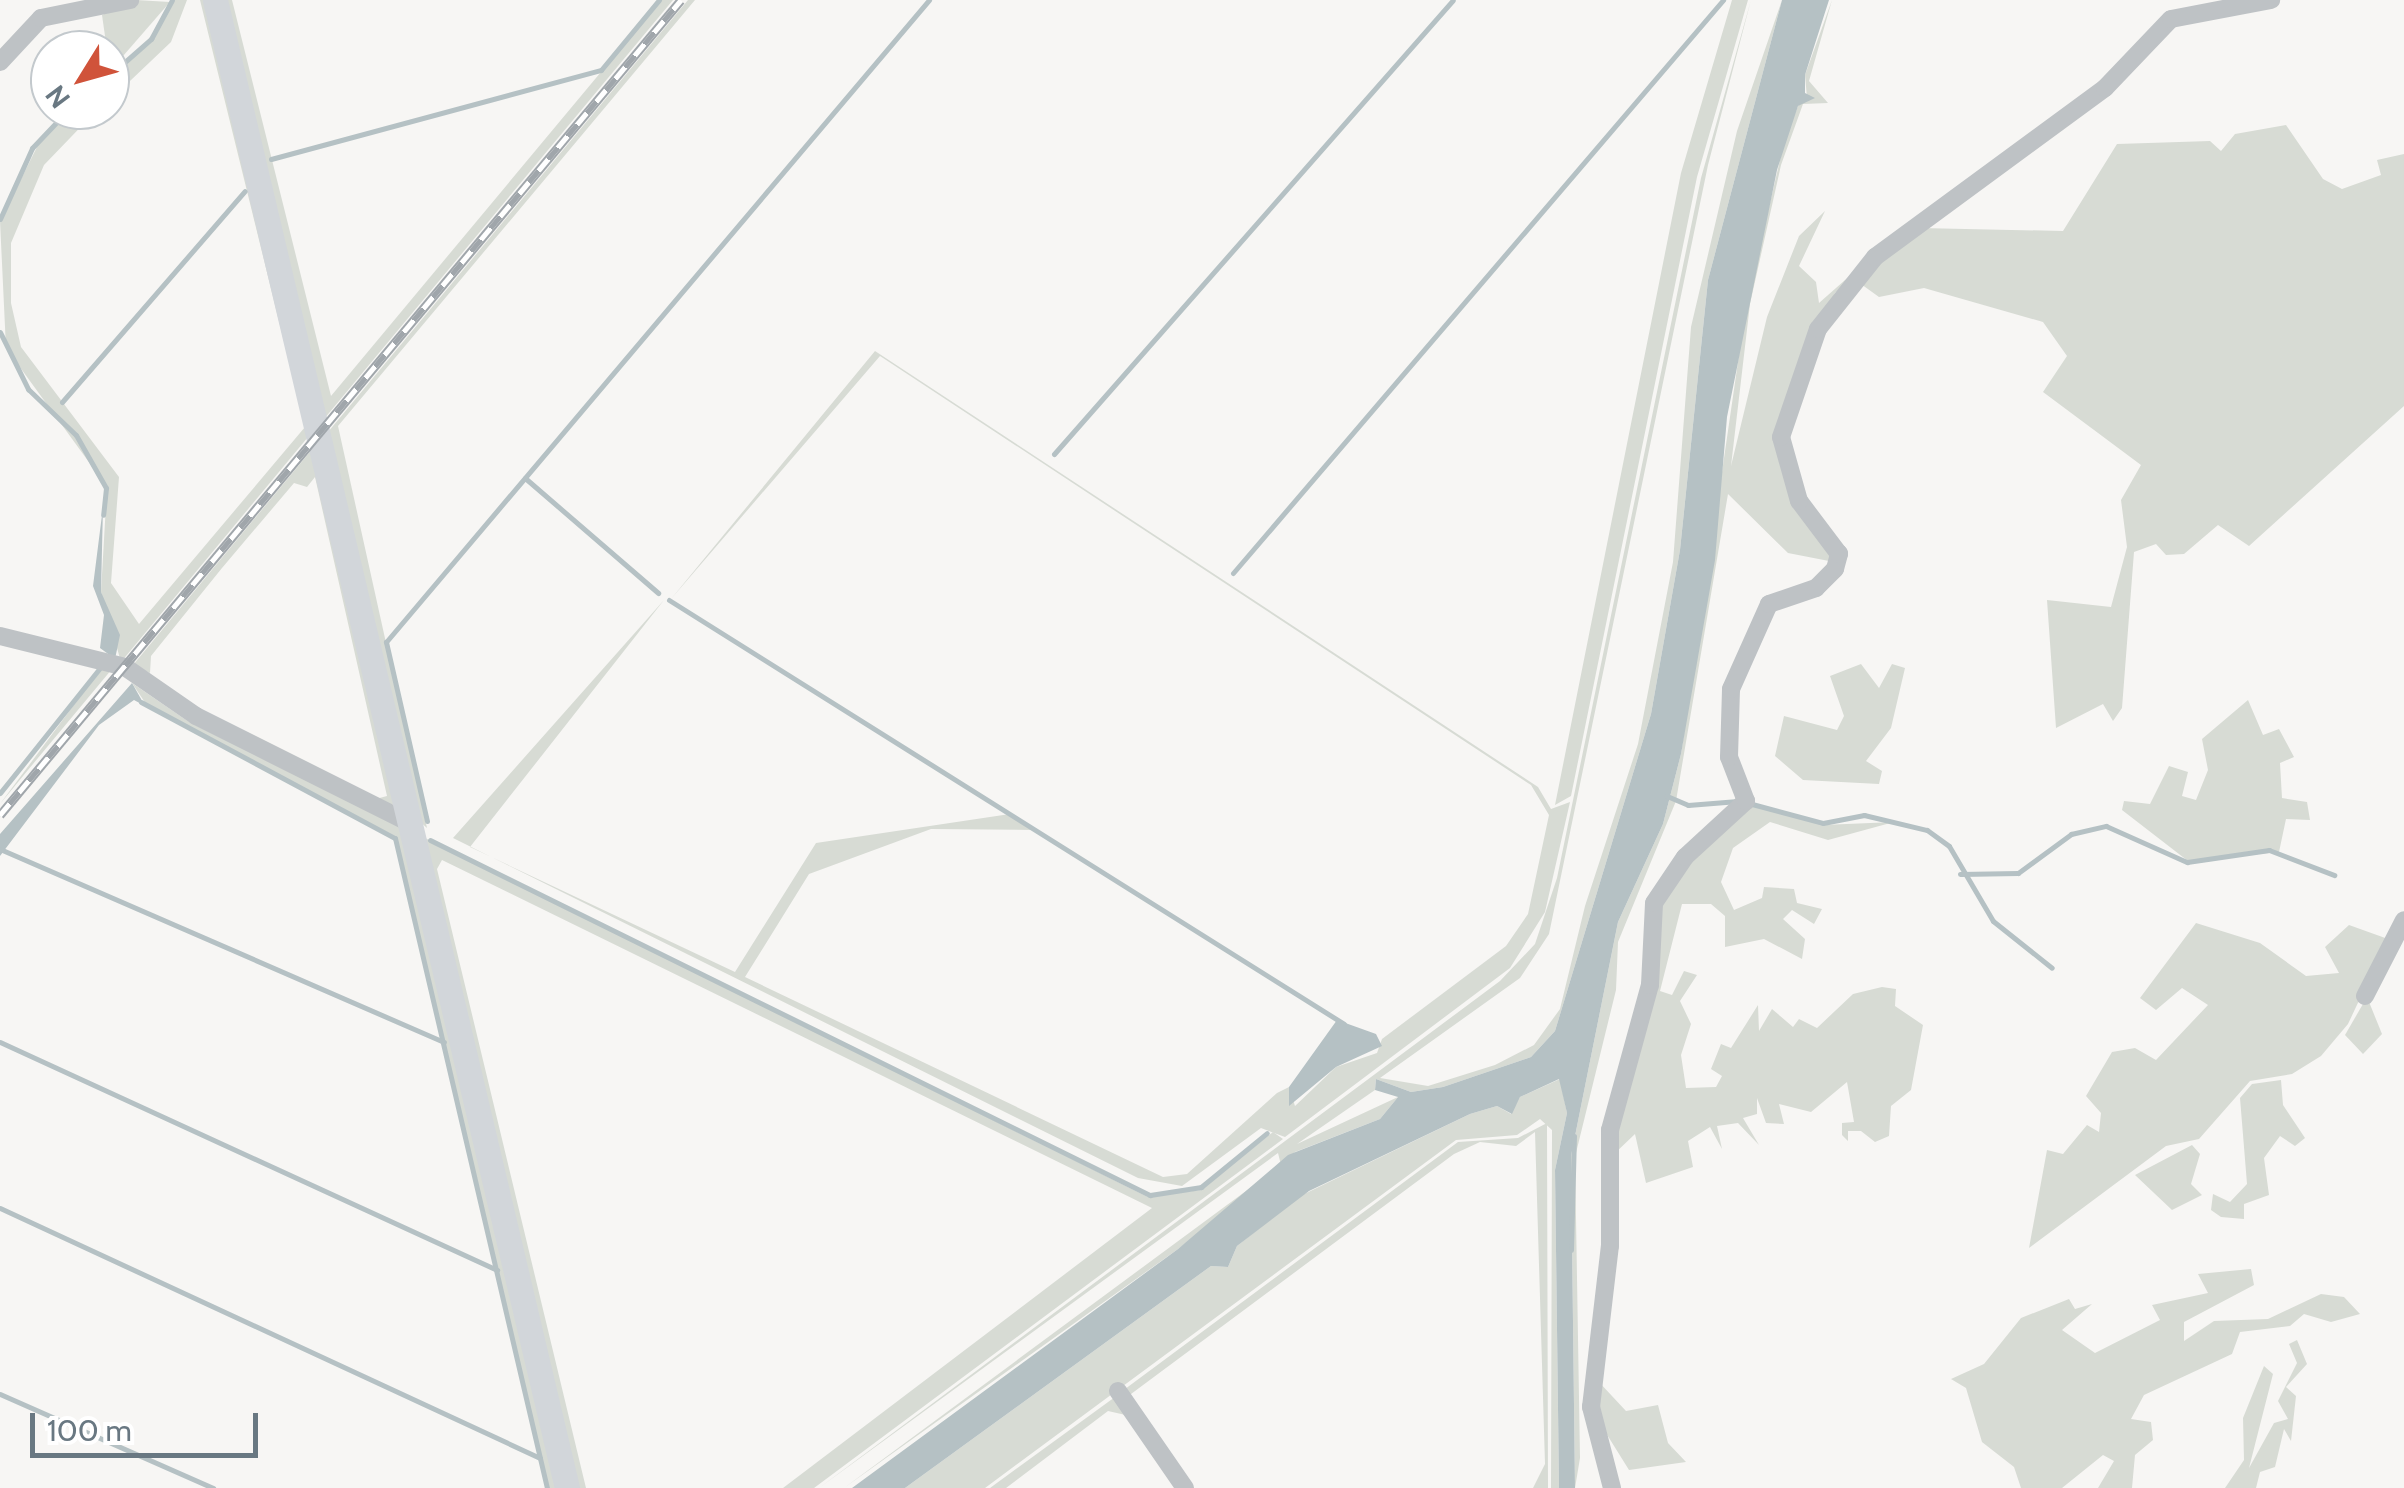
<!DOCTYPE html>
<html>
<head>
<meta charset="utf-8">
<style>
  body { margin:0 }
  #map { position:relative; width:2404px; height:1488px; overflow:hidden; background:#f7f6f4; font-family:Cabin,sans-serif }
  div>[style] { position:absolute }
  .green>* { inset:0; background:#d7dbd4 }
  .water>* { inset:0; background:#b5c1c4 }
  .stream>* { height:5px; margin:-2.5px; padding:0 2.5px; transform-origin:2.5px; border-radius:2.5px; background:#b5c1c4 }
  .street>* { height:18px; margin:-9px; padding:0 9px; transform-origin:9px; border-radius:9px; background:#bec2c5 }
  .secondary>* { height:25px; margin:-12.5px; padding:0 12.5px; transform-origin:12.5px; border-radius:12.5px; background:#d2d6da }
  .rail>* { height:9px; margin-top:-4.5px; transform-origin:0; background:repeating-linear-gradient(90deg,#fff 0 15px,#a0a6ab 0 30px); box-sizing:border-box; border-block:2px solid #a0a6ab }
  span { translate:-50% -50%; white-space:nowrap; text-align:center; line-height:1.15; -webkit-text-stroke:10px #fff; paint-order:stroke }
  .north { position:absolute; left:30px; top:30px; width:100px; height:100px; box-sizing:border-box; background:#fff; border:2px solid #c3c9cd; border-radius:50%; rotate:233deg; font-size:28px; font-weight:700; line-height:40px; text-align:center; color:#697882 }
  .north::after { content:''; display:block; margin:auto; width:35px; height:45px; background:#d0533a; clip-path:polygon(50% 0,100% 100%,50% 72%,0 100%) }
  .scale { position:absolute; left:30px; top:1413px; width:228px; height:45px; box-sizing:border-box; border:5px solid #697882; border-top:0; padding-left:12px; font-size:30px; line-height:35px; white-space:nowrap; color:#697882; -webkit-text-stroke:8px #fff; paint-order:stroke }
</style>
</head>
<body>
<div id="map">
  <div class="green">
    <i style="clip-path:polygon(136px 0,170px 2px,110px 71px,102px 15px)"></i>
    <i style="clip-path:polygon(173px 0,187px 0,171px 42px,110px 100px,110px 76px,152px 39px)"></i>
    <i style="clip-path:polygon(200px 0,210px 0,313px 431px,121px 662px,101px 592px,107px 487px,6px 348px,0 221px,42px 137px,70px 110px,97px 110px,44px 165px,11px 243px,11px 303px,21px 347px,119px 477px,111px 583px,139px 624px,305px 427px)"></i>
    <i style="clip-path:polygon(224px 0,232px 0,331px 396px,661px 0,673px 0,324px 419px)"></i>
    <i style="clip-path:polygon(688px 0,695px 0,338px 426px,427px 828px,418px 820px,328px 432px)"></i>
    <i style="clip-path:polygon(1732px 0,1748px 0,1697px 177px,1571px 796px,1555px 805px,1681px 173px)"></i>
    <i style="clip-path:polygon(1751px 0,1708px 165px,1549px 934px,1520px 978px,1380px 1078px,1428px 1086px,1495px 1065px,1534px 1045px,1560px 1009px,1585px 906px,1638px 744px,1673px 562px,1691px 327px,1737px 131px,1782px 0,1708px 280px,1680px 550px,1651px 714px,1555px 1031px,1531px 1057px,1443px 1087px,1411px 1092px,1376px 1079px,1375px 1090px,1297px 1144px,1398px 1097px,1380px 1119px,1295px 1152px,1282px 1168px,1178px 1249px,844px 1488px,1281px 1165px,1278px 1153px,819px 1488px,1500px 981px,1535px 944px,1557px 878px,1701px 178px)"></i>
    <i style="clip-path:polygon(1832px 0,1809px 81px,1828px 103px,1803px 104px,1781px 165px,1750px 304px,1731px 466px,1767px 317px,1799px 236px,1825px 211px,1799px 266px,1816px 282px,1819px 303px,1913px 220px,1835px 293px,1783px 409px,1791px 490px,1833px 545px,1829px 561px,1788px 553px,1728px 494px,1676px 801px,1618px 942px,1616px 990px,1575px 1157px,1580px 1458px,1575px 1488px,1571px 1156px,1618px 922px,1663px 824px,1681px 754px,1747px 300px,1785px 139px,1798px 106px,1807px 98px,1805px 75px)"></i>
    <i style="clip-path:polygon(2286px 125px,2323px 179px,2342px 189px,2381px 175px,2377px 160px,2404px 154px,2404px 406px,2249px 546px,2218px 525px,2184px 554px,2166px 555px,2156px 544px,2134px 552px,2122px 708px,2113px 721px,2103px 704px,2056px 728px,2047px 600px,2111px 607px,2127px 547px,2121px 500px,2141px 465px,2043px 392px,2067px 356px,2043px 322px,1924px 288px,1879px 297px,1854px 279px,1920px 228px,2063px 231px,2117px 144px,2210px 141px,2221px 151px,2235px 134px)"></i>
    <i style="clip-path:polygon(875px 351px,1538px 787px,1551px 809px,1570px 802px,1545px 912px,1510px 968px,1285px 1137px,1261px 1128px,1182px 1186px,1138px 1178px,453px 838px,664px 600px,470px 847px,735px 972px,816px 843px,1010px 814px,1035px 830px,931px 829px,809px 874px,745px 977px,1163px 1177px,1187px 1174px,1277px 1093px,1289px 1087px,1295px 1106px,1336px 1067px,1377px 1053px,1382px 1039px,1506px 946px,1528px 914px,1549px 815px,1531px 785px,880px 356px,671px 599px)"></i>
    <i style="clip-path:polygon(314px 447px,395px 805px,372px 800px,387px 796px,315px 477px,307px 487px,294px 483px,222px 568px,151px 656px,150px 673px,133px 665px)"></i>
    <i style="clip-path:polygon(1861px 664px,1879px 688px,1892px 664px,1905px 668px,1891px 728px,1866px 761px,1882px 771px,1879px 784px,1803px 780px,1775px 756px,1784px 716px,1837px 730px,1844px 716px,1830px 676px)"></i>
    <i style="clip-path:polygon(112px 669px,28px 770px,0 804px,100px 670px)"></i>
    <i style="clip-path:polygon(132px 683px,189px 722px,400px 825px,561px 1488px,548px 1488px,396px 837px,146px 704px)"></i>
    <i style="clip-path:polygon(2248px 700px,2263px 735px,2279px 729px,2294px 757px,2280px 763px,2282px 798px,2307px 802px,2310px 820px,2286px 819px,2279px 852px,2188px 861px,2122px 810px,2124px 801px,2150px 804px,2169px 766px,2188px 772px,2182px 796px,2196px 800px,2208px 770px,2202px 739px)"></i>
    <i style="clip-path:polygon(1749px 805px,1823px 825px,1894px 822px,1828px 840px,1770px 822px,1733px 848px,1721px 882px,1734px 910px,1762px 898px,1764px 887px,1794px 889px,1797px 903px,1822px 909px,1814px 924px,1792px 910px,1783px 919px,1805px 939px,1802px 959px,1764px 939px,1725px 947px,1725px 916px,1711px 904px,1682px 904px,1660px 991px,1672px 995px,1684px 971px,1697px 975px,1680px 1001px,1691px 1024px,1681px 1055px,1686px 1088px,1716px 1087px,1722px 1076px,1711px 1069px,1721px 1044px,1731px 1048px,1758px 1005px,1759px 1031px,1772px 1009px,1793px 1027px,1799px 1019px,1817px 1028px,1853px 994px,1882px 987px,1896px 989px,1895px 1006px,1923px 1025px,1911px 1090px,1891px 1106px,1889px 1136px,1875px 1142px,1861px 1131px,1848px 1131px,1848px 1141px,1842px 1135px,1842px 1123px,1854px 1122px,1847px 1082px,1811px 1112px,1779px 1104px,1784px 1124px,1766px 1123px,1757px 1098px,1757px 1114px,1743px 1118px,1759px 1145px,1738px 1123px,1717px 1126px,1722px 1149px,1710px 1127px,1688px 1141px,1693px 1167px,1646px 1183px,1635px 1134px,1613px 1155px,1653px 918px,1671px 880px)"></i>
    <i style="clip-path:polygon(423px 837px,1148px 1197px,1200px 1190px,1273px 1132px,1283px 1139px,814px 1488px,783px 1488px,1152px 1208px,442px 860px,437px 869px,586px 1488px,577px 1488px)"></i>
    <i style="clip-path:polygon(2196px 923px,2260px 943px,2306px 976px,2339px 973px,2325px 947px,2349px 925px,2388px 939px,2348px 1024px,2321px 1056px,2292px 1074px,2250px 1081px,2199px 1139px,2166px 1146px,2029px 1248px,2047px 1150px,2063px 1154px,2087px 1125px,2099px 1132px,2101px 1113px,2086px 1096px,2112px 1052px,2135px 1048px,2156px 1060px,2208px 1005px,2182px 988px,2156px 1010px,2140px 998px)"></i>
    <i style="clip-path:polygon(2367px 997px,2382px 1034px,2363px 1054px,2345px 1035px)"></i>
    <i style="clip-path:polygon(1560px 1079px,1567px 1113px,1555px 1170px,1559px 1488px,1551px 1488px,1552px 1130px,1540px 1119px,1517px 1135px,1456px 1140px,985px 1488px,905px 1488px,1211px 1266px,1228px 1267px,1237px 1246px,1298px 1197px,1470px 1114px,1497px 1106px,1511px 1114px,1520px 1097px)"></i>
    <i style="clip-path:polygon(2281px 1080px,2283px 1105px,2305px 1138px,2295px 1146px,2280px 1136px,2264px 1158px,2269px 1195px,2244px 1204px,2244px 1219px,2221px 1217px,2211px 1210px,2213px 1194px,2230px 1202px,2247px 1184px,2240px 1098px,2252px 1084px)"></i>
    <i style="clip-path:polygon(1547px 1123px,1548px 1488px,1533px 1488px,1545px 1464px,1535px 1132px,1516px 1146px,1480px 1142px,1454px 1154px,1131px 1394px,1132px 1408px,1121px 1392px,1458px 1142px,1518px 1138px)"></i>
    <i style="clip-path:polygon(2192px 1145px,2200px 1154px,2191px 1184px,2202px 1195px,2172px 1210px,2135px 1175px)"></i>
    <i style="clip-path:polygon(2251px 1269px,2254px 1285px,2184px 1322px,2184px 1341px,2214px 1321px,2268px 1319px,2321px 1294px,2344px 1297px,2360px 1314px,2331px 1322px,2304px 1314px,2290px 1326px,2240px 1332px,2232px 1354px,2144px 1395px,2131px 1419px,2151px 1422px,2153px 1440px,2135px 1455px,2132px 1488px,2098px 1488px,2114px 1461px,2103px 1455px,2062px 1488px,2021px 1488px,2014px 1467px,1982px 1442px,1966px 1388px,1951px 1379px,1984px 1364px,2021px 1318px,2069px 1299px,2075px 1309px,2092px 1304px,2062px 1330px,2095px 1353px,2160px 1320px,2152px 1305px,2208px 1293px,2198px 1274px)"></i>
    <i style="clip-path:polygon(2297px 1340px,2307px 1364px,2286px 1387px,2296px 1396px,2291px 1441px,2284px 1429px,2275px 1467px,2260px 1472px,2256px 1488px,2225px 1488px,2244px 1460px,2243px 1418px,2264px 1366px,2273px 1374px,2249px 1468px,2274px 1423px,2288px 1419px,2278px 1401px,2297px 1363px,2289px 1344px)"></i>
    <i style="clip-path:polygon(1598px 1381px,1626px 1411px,1658px 1405px,1668px 1443px,1686px 1462px,1629px 1470px,1596px 1417px)"></i>
    <i style="clip-path:polygon(1115px 1397px,1130px 1416px,1108px 1411px,1006px 1488px,990px 1488px)"></i>
  </div>
  <div class="water">
    <i style="clip-path:polygon(1782px 0,1829px 0,1805px 75px,1805px 93px,1815px 98px,1798px 106px,1777px 170px,1727px 417px,1715px 560px,1681px 754px,1663px 824px,1618px 922px,1571px 1156px,1575px 1488px,1559px 1488px,1555px 1170px,1567px 1113px,1559px 1079px,1520px 1097px,1512px 1114px,1497px 1106px,1470px 1114px,1309px 1191px,1237px 1246px,1228px 1267px,1211px 1266px,905px 1488px,852px 1488px,1178px 1249px,1288px 1155px,1380px 1119px,1398px 1097px,1375px 1090px,1376px 1079px,1411px 1092px,1443px 1087px,1531px 1057px,1555px 1031px,1651px 714px,1680px 550px,1708px 280px)"></i>
    <i style="clip-path:polygon(103px 507px,101px 592px,120px 635px,115px 659px,100px 648px,104px 615px,93px 586px)"></i>
    <i style="clip-path:polygon(132px 683px,145px 706px,134px 700px,99px 725px,0 856px,0 834px)"></i>
    <i style="clip-path:polygon(1337px 1020px,1376px 1034px,1382px 1046px,1336px 1067px,1289px 1106px,1289px 1087px)"></i>
  </div>
  <div class="stream">
    <i style="left:110px;top:75px;width:55px;rotate:-41.3deg"></i>
    <i style="left:151px;top:39px;width:44px;rotate:-61.7deg"></i>
    <i style="left:271px;top:159px;width:342px;rotate:-15.1deg"></i>
    <i style="left:601px;top:70px;width:91px;rotate:-50.4deg"></i>
    <i style="left:0;top:219px;width:78px;rotate:-65.7deg"></i>
    <i style="left:32px;top:148px;width:52px;rotate:-46.5deg"></i>
    <i style="left:0;top:332px;width:64px;rotate:63.8deg"></i>
    <i style="left:28px;top:389px;width:66px;rotate:43.8deg"></i>
    <i style="left:76px;top:435px;width:61px;rotate:60.5deg"></i>
    <i style="left:106px;top:488px;width:27px;rotate:96deg"></i>
    <i style="left:62px;top:402px;width:279px;rotate:-49.1deg"></i>
    <i style="left:1054px;top:454px;width:604px;rotate:-48.69deg"></i>
    <i style="left:525px;top:478px;width:176px;rotate:40.8deg"></i>
    <i style="left:1233px;top:573px;width:754px;rotate:-49.46deg"></i>
    <i style="left:669px;top:600px;width:797px;rotate:32.13deg"></i>
    <i style="left:141px;top:702px;width:288px;rotate:28.2deg"></i>
    <i style="left:395px;top:838px;width:668px;rotate:76.84deg"></i>
    <i style="left:0;top:793px;width:159px;rotate:-51.4deg"></i>
    <i style="left:1667px;top:796px;width:23px;rotate:23deg"></i>
    <i style="left:1688px;top:805px;width:50px;rotate:-4.6deg"></i>
    <i style="left:1752px;top:804px;width:73px;rotate:15deg"></i>
    <i style="left:1823px;top:823px;width:42px;rotate:-11deg"></i>
    <i style="left:1864px;top:815px;width:65px;rotate:13.4deg"></i>
    <i style="left:1927px;top:830px;width:27px;rotate:36deg"></i>
    <i style="left:1949px;top:846px;width:87px;rotate:59.6deg"></i>
    <i style="left:1993px;top:921px;width:75px;rotate:38.5deg"></i>
    <i style="left:427px;top:821px;width:184px;rotate:-102.9deg"></i>
    <i style="left:386px;top:642px;width:841px;rotate:-49.78deg"></i>
    <i style="left:430px;top:840px;width:803px;rotate:26.25deg"></i>
    <i style="left:1150px;top:1195px;width:52px;rotate:-8.9deg"></i>
    <i style="left:1201px;top:1187px;width:85px;rotate:-39.3deg"></i>
    <i style="left:0;top:849px;width:484px;rotate:23.5deg"></i>
    <i style="left:1960px;top:874px;width:58px;rotate:-1deg"></i>
    <i style="left:2018px;top:873px;width:66px;rotate:-36.3deg"></i>
    <i style="left:2071px;top:834px;width:36px;rotate:-13deg"></i>
    <i style="left:2106px;top:826px;width:89px;rotate:24deg"></i>
    <i style="left:2187px;top:862px;width:83px;rotate:-8.3deg"></i>
    <i style="left:2269px;top:850px;width:70px;rotate:21deg"></i>
    <i style="left:0;top:1042px;width:547px;rotate:24.64deg"></i>
    <i style="left:0;top:1208px;width:595px;rotate:24.84deg"></i>
    <i style="left:1571px;top:1250px;width:114px;rotate:-88.5deg"></i>
    <i style="left:0;top:1394px;width:233px;rotate:23.8deg"></i>
  </div>
  <div class="street">
    <i style="left:0;top:62px;width:60px;rotate:-47deg"></i>
    <i style="left:41px;top:18px;width:91px;rotate:-11.4deg"></i>
    <i style="left:0;top:636px;width:129px;rotate:13.9deg"></i>
    <i style="left:125px;top:667px;width:86px;rotate:34.6deg"></i>
    <i style="left:196px;top:716px;width:239px;rotate:26.6deg"></i>
    <i style="left:2365px;top:996px;width:85px;rotate:-62.8deg"></i>
    <i style="left:1118px;top:1391px;width:118px;rotate:55.4deg"></i>
    <i style="left:1612px;top:1488px;width:84px;rotate:-104.5deg"></i>
    <i style="left:1591px;top:1407px;width:162px;rotate:-83.3deg"></i>
    <i style="left:1610px;top:1246px;width:116px;rotate:-90deg"></i>
    <i style="left:1610px;top:1130px;width:150px;rotate:-74.6deg"></i>
    <i style="left:1650px;top:985px;width:82px;rotate:-87.2deg"></i>
    <i style="left:1654px;top:903px;width:55px;rotate:-56deg"></i>
    <i style="left:1685px;top:857px;width:83px;rotate:-42.6deg"></i>
    <i style="left:1746px;top:801px;width:47px;rotate:-111.1deg"></i>
    <i style="left:1729px;top:757px;width:68px;rotate:-88.3deg"></i>
    <i style="left:1731px;top:689px;width:93px;rotate:-65.9deg"></i>
    <i style="left:1769px;top:604px;width:50px;rotate:-18.8deg"></i>
    <i style="left:1816px;top:588px;width:27px;rotate:-45deg"></i>
    <i style="left:1835px;top:569px;width:16px;rotate:-75deg"></i>
    <i style="left:1839px;top:554px;width:66px;rotate:-127deg"></i>
    <i style="left:1799px;top:501px;width:66px;rotate:-105.7deg"></i>
    <i style="left:1781px;top:437px;width:114px;rotate:-71.1deg"></i>
    <i style="left:1818px;top:329px;width:92px;rotate:-51.6deg"></i>
    <i style="left:1875px;top:257px;width:285px;rotate:-36.3deg"></i>
    <i style="left:2105px;top:88px;width:95px;rotate:-46.3deg"></i>
    <i style="left:2171px;top:19px;width:102px;rotate:-10.8deg"></i>
  </div>
  <div class="secondary">
    <i style="left:215px;top:0;width:1529px;rotate:76.69deg"></i>
  </div>
  <div class="rail">
    <i style="left:0;top:815px;width:1062px;rotate:-50.12deg"></i>
  </div>
  <div class="north">N</div>
  <div class="scale">100 m</div>
</div>
</body>
</html>
